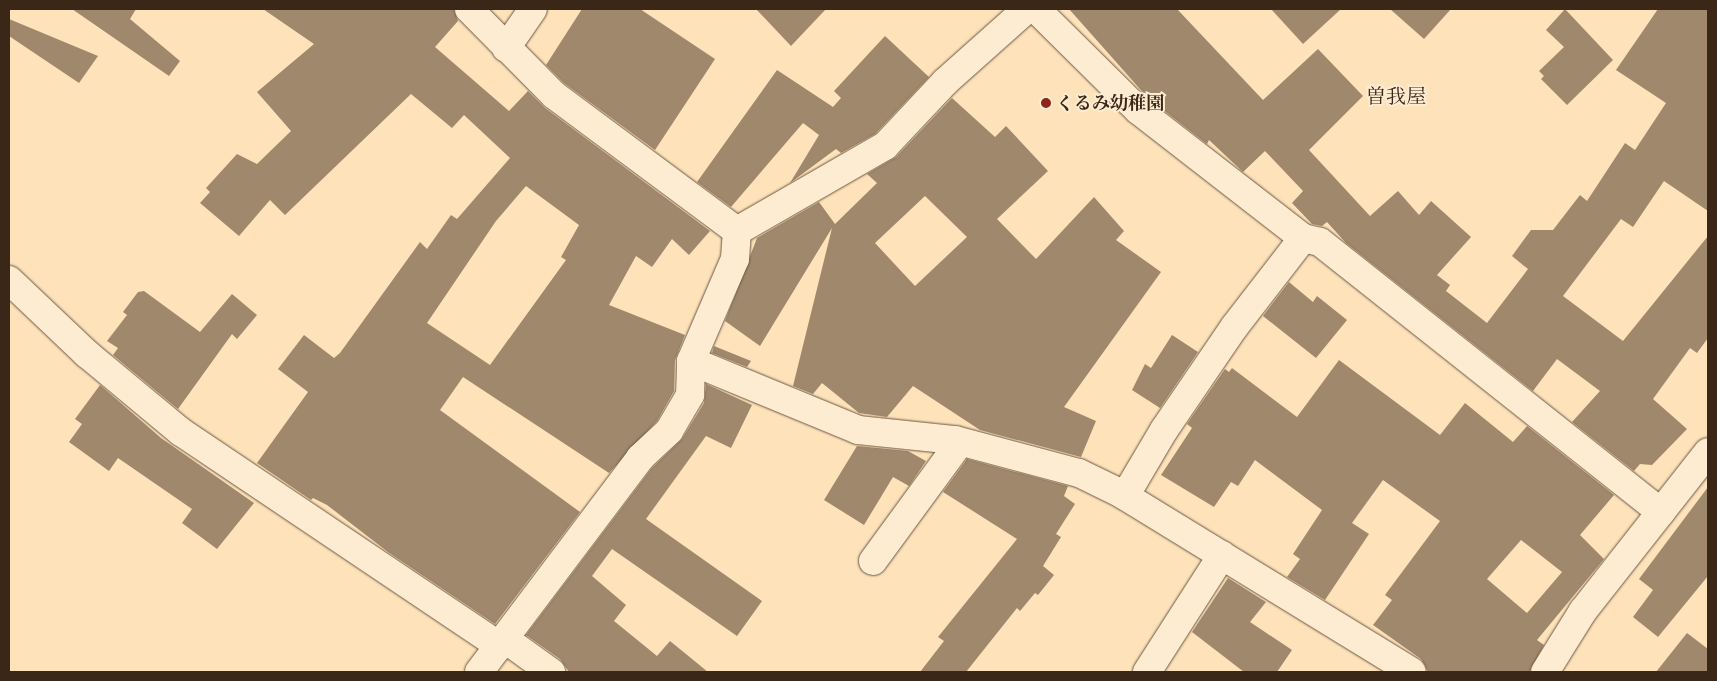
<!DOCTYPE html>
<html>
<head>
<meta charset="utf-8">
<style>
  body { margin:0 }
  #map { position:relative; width:1717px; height:681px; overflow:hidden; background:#fde2ba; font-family:"IM FELL Great Primer","Noto Serif JP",serif }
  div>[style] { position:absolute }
  .building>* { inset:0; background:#a0886c }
  .roads { filter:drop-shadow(0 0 1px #6c5640) drop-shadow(0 0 1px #6c5640) }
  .street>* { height:28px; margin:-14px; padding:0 14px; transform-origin:14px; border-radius:14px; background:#feecd2 }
  .dots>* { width:14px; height:14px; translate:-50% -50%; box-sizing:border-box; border:2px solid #feecd2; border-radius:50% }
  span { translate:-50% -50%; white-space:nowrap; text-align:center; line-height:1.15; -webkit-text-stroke:4px #feecd2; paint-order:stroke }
  .poi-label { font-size:18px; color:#3b2718; font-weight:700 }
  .left { translate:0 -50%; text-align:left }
  .quarter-label { font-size:20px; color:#3b2718 }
  .frame { position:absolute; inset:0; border:10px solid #3b2718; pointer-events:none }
</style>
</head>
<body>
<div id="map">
  <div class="building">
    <i style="clip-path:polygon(72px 9px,136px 9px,130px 19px,180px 61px,169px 76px)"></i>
    <i style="clip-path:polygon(evenodd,263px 9px,454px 9px,458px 21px,435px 47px,509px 111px,528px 91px,545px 108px,710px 231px,689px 255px,672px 239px,652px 267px,636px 256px,609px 305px,685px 335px,675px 360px,674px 391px,657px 421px,609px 473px,463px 377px,440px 410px,580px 512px,495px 624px,388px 552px,327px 505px,313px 498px,311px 500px,257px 463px,308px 392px,278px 369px,304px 335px,334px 358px,340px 353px,420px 242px,427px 249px,451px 215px,457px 219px,510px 158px,464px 115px,452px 128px,411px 94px,285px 215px,270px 200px,239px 236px,200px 203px,210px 192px,206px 188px,237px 154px,257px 164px,291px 131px,257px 92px,314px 44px,263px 9px,526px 186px,579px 225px,561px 257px,566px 260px,490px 365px,427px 323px,496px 221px,526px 186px)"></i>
    <i style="clip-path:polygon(582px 9px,640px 9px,715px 59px,655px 150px,564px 83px,546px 65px)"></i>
    <i style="clip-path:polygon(756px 9px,826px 9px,791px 46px)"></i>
    <i style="clip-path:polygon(1069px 9px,1177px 9px,1263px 100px,1318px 49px,1363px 96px,1309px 150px,1370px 216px,1398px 191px,1419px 215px,1431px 201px,1471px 237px,1437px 275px,1450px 285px,1446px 291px,1487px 323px,1528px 269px,1512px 256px,1531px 230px,1553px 230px,1580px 195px,1587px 201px,1625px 143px,1635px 150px,1666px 103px,1616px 70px,1658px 9px,1708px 9px,1708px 211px,1664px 181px,1633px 227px,1621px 219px,1563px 296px,1623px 341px,1708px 236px,1708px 338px,1697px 353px,1690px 348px,1653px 399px,1687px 429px,1652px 465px,1640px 464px,1634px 471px,1572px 422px,1600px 391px,1557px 359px,1533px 391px,1346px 243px,1327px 222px,1322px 226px,1312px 224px,1292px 203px,1303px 191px,1265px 151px,1243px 172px,1209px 140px,1207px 144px,1148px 98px)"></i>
    <i style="clip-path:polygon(1271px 9px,1341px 9px,1303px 44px)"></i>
    <i style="clip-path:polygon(1390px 9px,1451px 9px,1424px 39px)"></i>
    <i style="clip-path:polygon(1565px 9px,1613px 60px,1567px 105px,1541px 79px,1544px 76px,1539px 71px,1564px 47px,1546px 30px)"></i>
    <i style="clip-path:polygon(9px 19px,98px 56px,79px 83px,9px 36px)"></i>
    <i style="clip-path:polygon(885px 36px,929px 77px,875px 134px,841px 153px,836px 149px,790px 183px,819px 135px,803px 123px,731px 207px,697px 182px,777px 70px,833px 107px,841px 98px,834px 91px)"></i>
    <i style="clip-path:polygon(evenodd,952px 98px,995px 137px,1006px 126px,1048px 171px,997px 219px,1036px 259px,1094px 197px,1124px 231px,1116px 240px,1161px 272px,1064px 407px,1096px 421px,1081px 457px,980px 430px,913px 386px,887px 417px,859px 413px,822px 383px,813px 394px,793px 386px,832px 228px,760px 346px,725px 321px,757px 238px,819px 202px,835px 224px,877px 183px,867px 174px,896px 157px,952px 98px,925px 196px,967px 237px,915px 286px,875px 243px,925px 196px)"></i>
    <i style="clip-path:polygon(1289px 282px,1313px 302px,1317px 296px,1347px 320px,1316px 358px,1263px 316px)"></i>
    <i style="clip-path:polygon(144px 291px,200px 332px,232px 294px,257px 315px,237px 339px,232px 334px,178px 409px,113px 355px,118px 348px,107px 341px,127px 315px,123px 312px,138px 292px)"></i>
    <i style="clip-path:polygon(1172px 335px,1198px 352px,1160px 408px,1132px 390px,1145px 364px,1151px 368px)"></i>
    <i style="clip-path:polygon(714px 346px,751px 361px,747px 367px,712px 353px)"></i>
    <i style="clip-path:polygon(evenodd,1339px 360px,1440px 435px,1465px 403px,1513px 442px,1527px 426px,1614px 495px,1580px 535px,1604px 559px,1537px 640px,1544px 645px,1530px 672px,1428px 672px,1421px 659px,1373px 625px,1392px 600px,1385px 595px,1440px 521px,1383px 480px,1352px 523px,1369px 534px,1325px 600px,1287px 577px,1300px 559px,1293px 554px,1322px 510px,1255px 460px,1238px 486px,1231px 482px,1214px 507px,1161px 475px,1192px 428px,1187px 424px,1225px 369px,1229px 372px,1232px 368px,1297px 417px,1339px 360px,1521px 540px,1562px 572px,1527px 613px,1487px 579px,1521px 540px)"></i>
    <i style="clip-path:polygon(706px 384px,752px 405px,731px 448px,706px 436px,646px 519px,762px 601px,737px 636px,612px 549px,592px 576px,626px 605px,614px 621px,657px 656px,670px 641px,708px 672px,569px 672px,560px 659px,526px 635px,652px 468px,682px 439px,704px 403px)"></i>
    <i style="clip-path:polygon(100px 385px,161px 438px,254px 503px,217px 549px,182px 523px,192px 509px,118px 458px,109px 471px,69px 442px,82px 424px,75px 419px)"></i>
    <i style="clip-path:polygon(857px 446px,908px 451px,926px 461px,909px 486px,893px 477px,864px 525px,824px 500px)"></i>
    <i style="clip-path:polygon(967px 459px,1068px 486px,1064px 496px,1075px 504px,1056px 534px,1061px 537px,1043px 566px,1054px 575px,1038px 595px,1035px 593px,1020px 611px,1017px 608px,966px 672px,920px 672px,944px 641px,938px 637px,1017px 539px,943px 492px)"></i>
    <i style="clip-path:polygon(1708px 487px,1708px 576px,1658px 637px,1633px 617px,1653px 590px,1639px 579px)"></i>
    <i style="clip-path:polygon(1228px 578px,1266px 602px,1250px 622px,1292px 650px,1277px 672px,1244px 672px,1192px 632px)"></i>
    <i style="clip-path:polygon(1687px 633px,1708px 649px,1708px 672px,1656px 672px)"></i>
  </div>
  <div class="roads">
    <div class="street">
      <i style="left:469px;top:9px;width:121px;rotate:45.3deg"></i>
      <i style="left:554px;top:95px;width:228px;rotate:36.6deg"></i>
      <i style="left:1036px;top:9px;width:144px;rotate:44.7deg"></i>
      <i style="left:1138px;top:110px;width:209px;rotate:37.8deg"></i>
      <i style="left:1303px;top:238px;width:17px;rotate:13deg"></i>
      <i style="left:1320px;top:242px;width:435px;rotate:38.4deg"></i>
      <i style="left:506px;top:48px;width:47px;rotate:-55.3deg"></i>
      <i style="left:737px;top:231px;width:171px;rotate:-29.9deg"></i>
      <i style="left:885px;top:146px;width:88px;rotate:-46.8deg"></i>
      <i style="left:945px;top:82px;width:110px;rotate:-41.7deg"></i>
      <i style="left:9px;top:280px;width:108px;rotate:43.5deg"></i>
      <i style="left:87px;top:354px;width:122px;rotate:39.7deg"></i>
      <i style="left:181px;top:432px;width:384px;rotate:33.9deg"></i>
      <i style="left:691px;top:361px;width:181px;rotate:22.4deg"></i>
      <i style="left:858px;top:430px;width:98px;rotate:5.9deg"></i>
      <i style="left:955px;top:440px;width:128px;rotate:14.9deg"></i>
      <i style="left:1079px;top:473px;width:46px;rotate:26deg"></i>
      <i style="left:1120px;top:493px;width:342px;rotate:31.5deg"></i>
      <i style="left:1125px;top:496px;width:77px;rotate:-59.4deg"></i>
      <i style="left:1164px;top:430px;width:126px;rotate:-55.7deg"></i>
      <i style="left:1235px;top:326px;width:111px;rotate:-52.3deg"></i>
      <i style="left:873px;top:561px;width:147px;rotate:-53.8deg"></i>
      <i style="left:505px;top:639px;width:57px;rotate:35.7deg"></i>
      <i style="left:479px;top:672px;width:268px;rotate:-53deg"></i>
      <i style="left:640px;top:458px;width:40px;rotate:-43deg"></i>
      <i style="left:669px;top:431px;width:42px;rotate:-59.7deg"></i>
      <i style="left:690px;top:395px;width:34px;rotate:-88deg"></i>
      <i style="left:691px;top:361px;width:111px;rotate:-66.7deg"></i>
      <i style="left:735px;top:259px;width:28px;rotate:-86deg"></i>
      <i style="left:1147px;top:672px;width:139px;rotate:-57.3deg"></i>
      <i style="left:1545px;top:672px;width:72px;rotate:-58.1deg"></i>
      <i style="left:1583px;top:611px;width:202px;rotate:-51.8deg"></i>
    </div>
  </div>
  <div class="dots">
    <i style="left:1046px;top:103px;background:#8f2418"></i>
  </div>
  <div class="poi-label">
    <span class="left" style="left:1056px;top:103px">くるみ幼稚園</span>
  </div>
  <div class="quarter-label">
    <span style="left:1396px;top:96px">曽我屋</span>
  </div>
  <div class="frame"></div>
</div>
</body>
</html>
